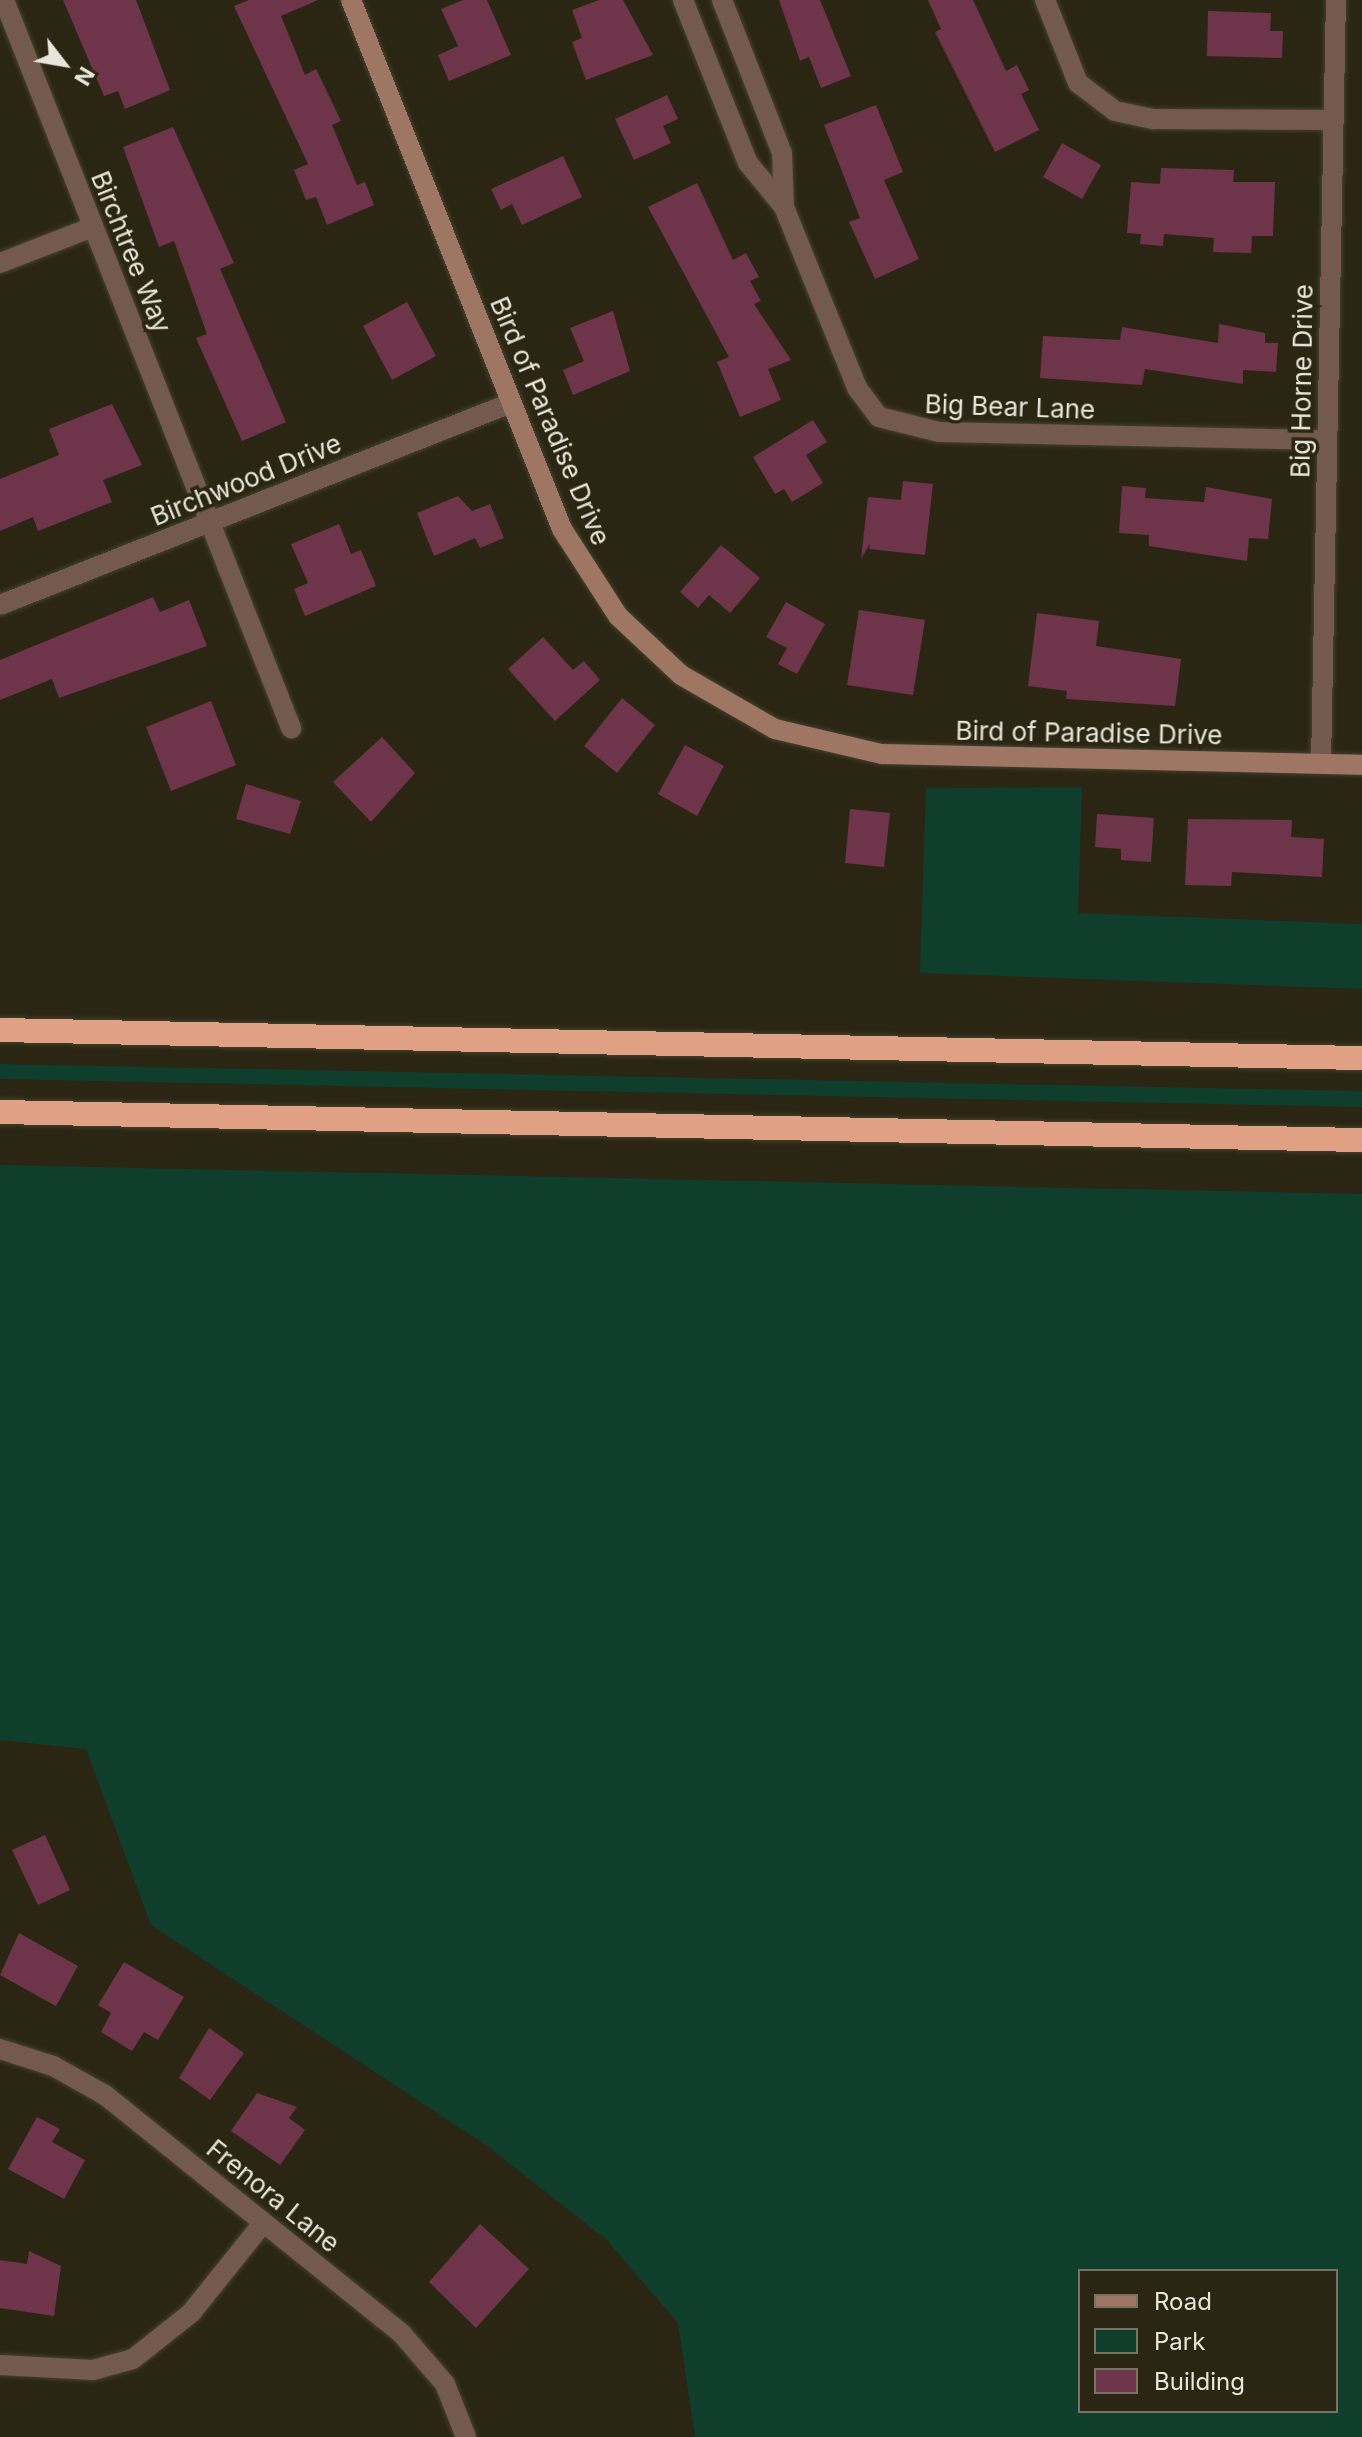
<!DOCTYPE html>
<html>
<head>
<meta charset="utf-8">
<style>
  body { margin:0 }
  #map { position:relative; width:1362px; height:2437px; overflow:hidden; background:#2a2613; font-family:Inter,sans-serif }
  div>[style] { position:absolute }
  .green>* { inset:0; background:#103e2c }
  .building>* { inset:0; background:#6e344a }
  .roads { filter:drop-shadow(0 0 2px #45412f) drop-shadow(0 0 2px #45412f) }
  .street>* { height:20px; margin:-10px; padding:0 10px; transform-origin:10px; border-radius:10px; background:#745a4e }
  .secondary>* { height:20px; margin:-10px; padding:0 10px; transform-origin:10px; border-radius:10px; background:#9f7664 }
  .highway>* { height:24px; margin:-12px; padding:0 12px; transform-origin:12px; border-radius:12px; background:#dfa083 }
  span { translate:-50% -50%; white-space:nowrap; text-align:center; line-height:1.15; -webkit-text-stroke:7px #2a2613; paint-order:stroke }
  .street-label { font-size:26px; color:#e8e6da }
  .legend { position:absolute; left:1078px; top:2269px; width:260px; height:144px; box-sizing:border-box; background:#2a2613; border:2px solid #767363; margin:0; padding:10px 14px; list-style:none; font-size:24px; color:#e8e6da }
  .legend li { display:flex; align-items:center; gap:16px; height:40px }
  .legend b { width:40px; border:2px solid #767363 }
  .north { position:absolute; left:24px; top:24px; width:80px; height:80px; -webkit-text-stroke:6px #2a2613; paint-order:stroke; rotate:121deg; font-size:22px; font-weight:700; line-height:32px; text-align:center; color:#e8e6da }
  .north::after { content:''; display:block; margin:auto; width:28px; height:36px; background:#e8e6da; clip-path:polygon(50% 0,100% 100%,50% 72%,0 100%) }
</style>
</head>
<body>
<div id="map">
  <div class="green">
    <i style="clip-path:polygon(1082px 787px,1078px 913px,1362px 924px,1362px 989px,920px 973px,926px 788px)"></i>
    <i style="clip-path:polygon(0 1064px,1362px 1091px,1362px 1107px,0 1079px)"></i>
    <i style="clip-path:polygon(evenodd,0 1165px,1362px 1194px,1362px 2437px,695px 2437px,678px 2323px,607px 2240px,486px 2145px,151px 1925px,86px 1749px,0 1740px,0 1165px,1080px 2271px,1336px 2271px,1336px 2411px,1080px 2411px,1080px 2271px)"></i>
  </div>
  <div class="building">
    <i style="clip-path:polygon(63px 0,136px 0,170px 90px,125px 109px,118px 91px,104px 96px)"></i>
    <i style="clip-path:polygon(249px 0,318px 0,281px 16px,305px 75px,316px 69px,341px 121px,332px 125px,357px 185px,365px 182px,374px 205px,327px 225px,316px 197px,306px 200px,294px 170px,308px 164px,234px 6px)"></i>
    <i style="clip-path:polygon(463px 0,487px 0,511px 55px,449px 81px,438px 55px,458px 46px,441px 9px)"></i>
    <i style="clip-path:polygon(599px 0,623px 0,653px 55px,586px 80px,572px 42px,582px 38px,572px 10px)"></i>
    <i style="clip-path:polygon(779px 0,820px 0,851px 76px,821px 88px,809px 57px,800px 61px)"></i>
    <i style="clip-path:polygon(928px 0,973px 0,1006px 71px,1017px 65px,1029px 90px,1021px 94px,1039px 130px,995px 152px,935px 32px,941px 29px)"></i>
    <i style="clip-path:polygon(1208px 11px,1271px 13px,1270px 31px,1283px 31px,1282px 58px,1207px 56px)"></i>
    <i style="clip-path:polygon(667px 95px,678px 119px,663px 126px,671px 143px,634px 160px,615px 119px)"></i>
    <i style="clip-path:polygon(876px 105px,903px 172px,884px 180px,919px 259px,875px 279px,849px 222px,860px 218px,824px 125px)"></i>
    <i style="clip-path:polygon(173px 127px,234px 263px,220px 269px,286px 422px,242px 441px,196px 338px,207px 334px,174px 241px,159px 247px,123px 147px)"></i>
    <i style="clip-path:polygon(1062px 143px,1101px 165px,1082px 199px,1043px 177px)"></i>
    <i style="clip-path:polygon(563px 156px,582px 197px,522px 225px,512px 204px,501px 210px,491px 189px)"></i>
    <i style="clip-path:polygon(1161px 168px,1234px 170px,1233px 182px,1275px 182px,1273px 236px,1252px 236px,1251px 253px,1213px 252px,1214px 238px,1164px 234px,1163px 246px,1140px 244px,1141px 234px,1127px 233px,1131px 182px,1160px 184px)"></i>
    <i style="clip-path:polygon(697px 183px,733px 260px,746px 253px,759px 277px,750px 281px,761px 301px,754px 304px,791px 360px,768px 369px,781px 400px,740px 417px,717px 362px,729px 357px,648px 207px)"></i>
    <i style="clip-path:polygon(407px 302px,436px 356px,392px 380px,363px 326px)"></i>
    <i style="clip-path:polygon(613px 311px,630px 371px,573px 395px,563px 370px,584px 361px,570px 328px)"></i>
    <i style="clip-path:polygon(1219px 324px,1265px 333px,1265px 343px,1278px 343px,1276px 372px,1243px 370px,1243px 384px,1145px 369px,1142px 385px,1040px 378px,1043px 336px,1120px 340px,1122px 327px,1218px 343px)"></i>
    <i style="clip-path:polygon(112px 404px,142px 465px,103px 480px,112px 502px,38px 531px,33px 517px,0 531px,0 479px,59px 455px,49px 429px)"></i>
    <i style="clip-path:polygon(813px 420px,827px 442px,806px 455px,823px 483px,792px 502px,784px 489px,775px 494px,753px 457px)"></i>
    <i style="clip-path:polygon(903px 481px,933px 484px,925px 555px,869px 549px,870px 543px,861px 559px,868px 497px,901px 500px)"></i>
    <i style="clip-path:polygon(1122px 486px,1146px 488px,1145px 498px,1204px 502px,1206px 487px,1272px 499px,1268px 539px,1249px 538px,1247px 561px,1149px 546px,1149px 535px,1119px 533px)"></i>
    <i style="clip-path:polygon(458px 496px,472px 511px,490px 504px,504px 538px,480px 548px,475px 538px,434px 556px,417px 513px)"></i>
    <i style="clip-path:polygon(339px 524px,351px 554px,361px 550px,376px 586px,305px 616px,294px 589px,308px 583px,291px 544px)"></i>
    <i style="clip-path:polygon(721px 545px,760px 578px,730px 613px,709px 595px,698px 608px,680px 592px)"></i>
    <i style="clip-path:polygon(153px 597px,160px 612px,189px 600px,207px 646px,59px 698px,52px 679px,0 700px,0 660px)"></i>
    <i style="clip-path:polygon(786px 602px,825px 624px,797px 674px,778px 664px,787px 648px,766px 637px)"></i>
    <i style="clip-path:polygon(859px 610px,925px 620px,913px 695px,847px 685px)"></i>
    <i style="clip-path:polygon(1037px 613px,1099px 621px,1096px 646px,1181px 659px,1175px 706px,1066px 699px,1067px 691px,1028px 686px)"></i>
    <i style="clip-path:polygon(543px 637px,573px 670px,584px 661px,600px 680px,555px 721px,508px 669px)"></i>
    <i style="clip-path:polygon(622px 698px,655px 725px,617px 773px,584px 746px)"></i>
    <i style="clip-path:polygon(211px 701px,236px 765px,171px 791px,146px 727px)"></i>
    <i style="clip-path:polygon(382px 737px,415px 773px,371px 822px,333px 782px)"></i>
    <i style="clip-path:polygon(685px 745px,724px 766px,697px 816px,658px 794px)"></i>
    <i style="clip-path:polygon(246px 784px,301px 801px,290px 834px,236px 819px)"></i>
    <i style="clip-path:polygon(850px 809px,890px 813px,884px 867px,845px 863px)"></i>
    <i style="clip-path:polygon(1097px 814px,1154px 818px,1151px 862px,1121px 860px,1121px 849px,1095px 847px)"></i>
    <i style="clip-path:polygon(1188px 819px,1292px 820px,1291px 837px,1324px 839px,1322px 877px,1232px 872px,1231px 886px,1185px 885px)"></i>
    <i style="clip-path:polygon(45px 1835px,70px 1890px,38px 1905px,12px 1850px)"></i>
    <i style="clip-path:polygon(19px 1933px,78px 1966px,56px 2006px,0 1975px)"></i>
    <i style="clip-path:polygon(124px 1962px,184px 1997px,158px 2040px,144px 2032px,132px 2051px,101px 2032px,111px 2013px,98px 2005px)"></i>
    <i style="clip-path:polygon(209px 2028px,244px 2053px,210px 2100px,179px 2078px)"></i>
    <i style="clip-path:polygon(257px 2093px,297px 2107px,289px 2118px,305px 2130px,280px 2165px,231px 2131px)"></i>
    <i style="clip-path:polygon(37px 2117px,60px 2129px,52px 2142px,85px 2160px,64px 2199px,8px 2169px)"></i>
    <i style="clip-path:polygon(480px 2224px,529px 2269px,476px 2328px,429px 2282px)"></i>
    <i style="clip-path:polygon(29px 2251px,61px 2266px,54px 2316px,0 2308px,0 2260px,27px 2264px)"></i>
  </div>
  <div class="roads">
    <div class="street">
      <i style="left:4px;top:0;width:783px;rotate:68.48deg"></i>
      <i style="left:683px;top:0;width:175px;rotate:68.3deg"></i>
      <i style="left:748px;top:163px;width:57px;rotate:50.7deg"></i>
      <i style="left:784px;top:207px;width:195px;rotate:68deg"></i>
      <i style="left:857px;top:388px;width:36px;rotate:53deg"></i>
      <i style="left:879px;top:417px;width:62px;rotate:14deg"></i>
      <i style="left:939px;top:432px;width:388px;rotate:1.2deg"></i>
      <i style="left:722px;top:0;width:164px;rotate:68.6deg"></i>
      <i style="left:782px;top:153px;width:54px;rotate:87.9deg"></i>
      <i style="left:1045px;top:0;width:89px;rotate:68.3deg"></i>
      <i style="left:1078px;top:83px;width:46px;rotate:37.1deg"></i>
      <i style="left:1115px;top:111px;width:39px;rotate:12deg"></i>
      <i style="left:1153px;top:119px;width:181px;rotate:0.3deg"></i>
      <i style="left:0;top:263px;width:100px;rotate:-21.2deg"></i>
      <i style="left:0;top:605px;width:549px;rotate:-21.57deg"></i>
      <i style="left:1321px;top:764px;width:764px;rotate:-88.88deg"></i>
      <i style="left:0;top:2049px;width:56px;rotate:17.8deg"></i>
      <i style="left:53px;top:2066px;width:60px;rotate:29.1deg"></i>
      <i style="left:105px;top:2095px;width:381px;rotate:38.8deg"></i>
      <i style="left:402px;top:2334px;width:66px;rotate:49.3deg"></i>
      <i style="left:445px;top:2384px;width:57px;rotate:68.4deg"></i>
      <i style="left:0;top:2365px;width:93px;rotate:3.1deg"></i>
      <i style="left:93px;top:2370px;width:41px;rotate:-15.4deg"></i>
      <i style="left:133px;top:2359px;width:74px;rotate:-38.4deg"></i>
      <i style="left:191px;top:2313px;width:115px;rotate:-51.3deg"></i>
    </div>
    <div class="secondary">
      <i style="left:351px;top:0;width:570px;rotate:68.25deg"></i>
      <i style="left:562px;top:529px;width:103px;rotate:57.2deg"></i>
      <i style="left:618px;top:616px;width:86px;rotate:43.1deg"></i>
      <i style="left:681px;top:675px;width:108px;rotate:29.9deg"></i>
      <i style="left:775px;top:729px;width:110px;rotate:13.2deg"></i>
      <i style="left:882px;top:754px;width:480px;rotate:1.3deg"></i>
    </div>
    <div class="highway">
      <i style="left:0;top:1030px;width:1362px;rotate:1.18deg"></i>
      <i style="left:0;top:1112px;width:1362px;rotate:1.18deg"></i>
    </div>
  </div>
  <div class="street-label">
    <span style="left:131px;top:252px;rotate:68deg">Birchtree Way</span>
    <span style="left:1302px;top:381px;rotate:-89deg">Big Horne Drive</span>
    <span style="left:1010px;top:407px;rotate:2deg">Big Bear Lane</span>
    <span style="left:550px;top:421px;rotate:67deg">Bird of Paradise Drive</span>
    <span style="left:246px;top:480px;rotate:-22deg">Birchwood Drive</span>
    <span style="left:1089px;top:733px;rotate:1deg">Bird of Paradise Drive</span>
    <span style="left:273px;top:2196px;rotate:39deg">Frenora Lane</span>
  </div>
  <ul class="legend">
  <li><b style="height:10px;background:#9f7664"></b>Road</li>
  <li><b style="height:22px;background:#103e2c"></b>Park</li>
  <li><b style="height:22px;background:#6e344a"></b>Building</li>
  </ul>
  <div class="north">N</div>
</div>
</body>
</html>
